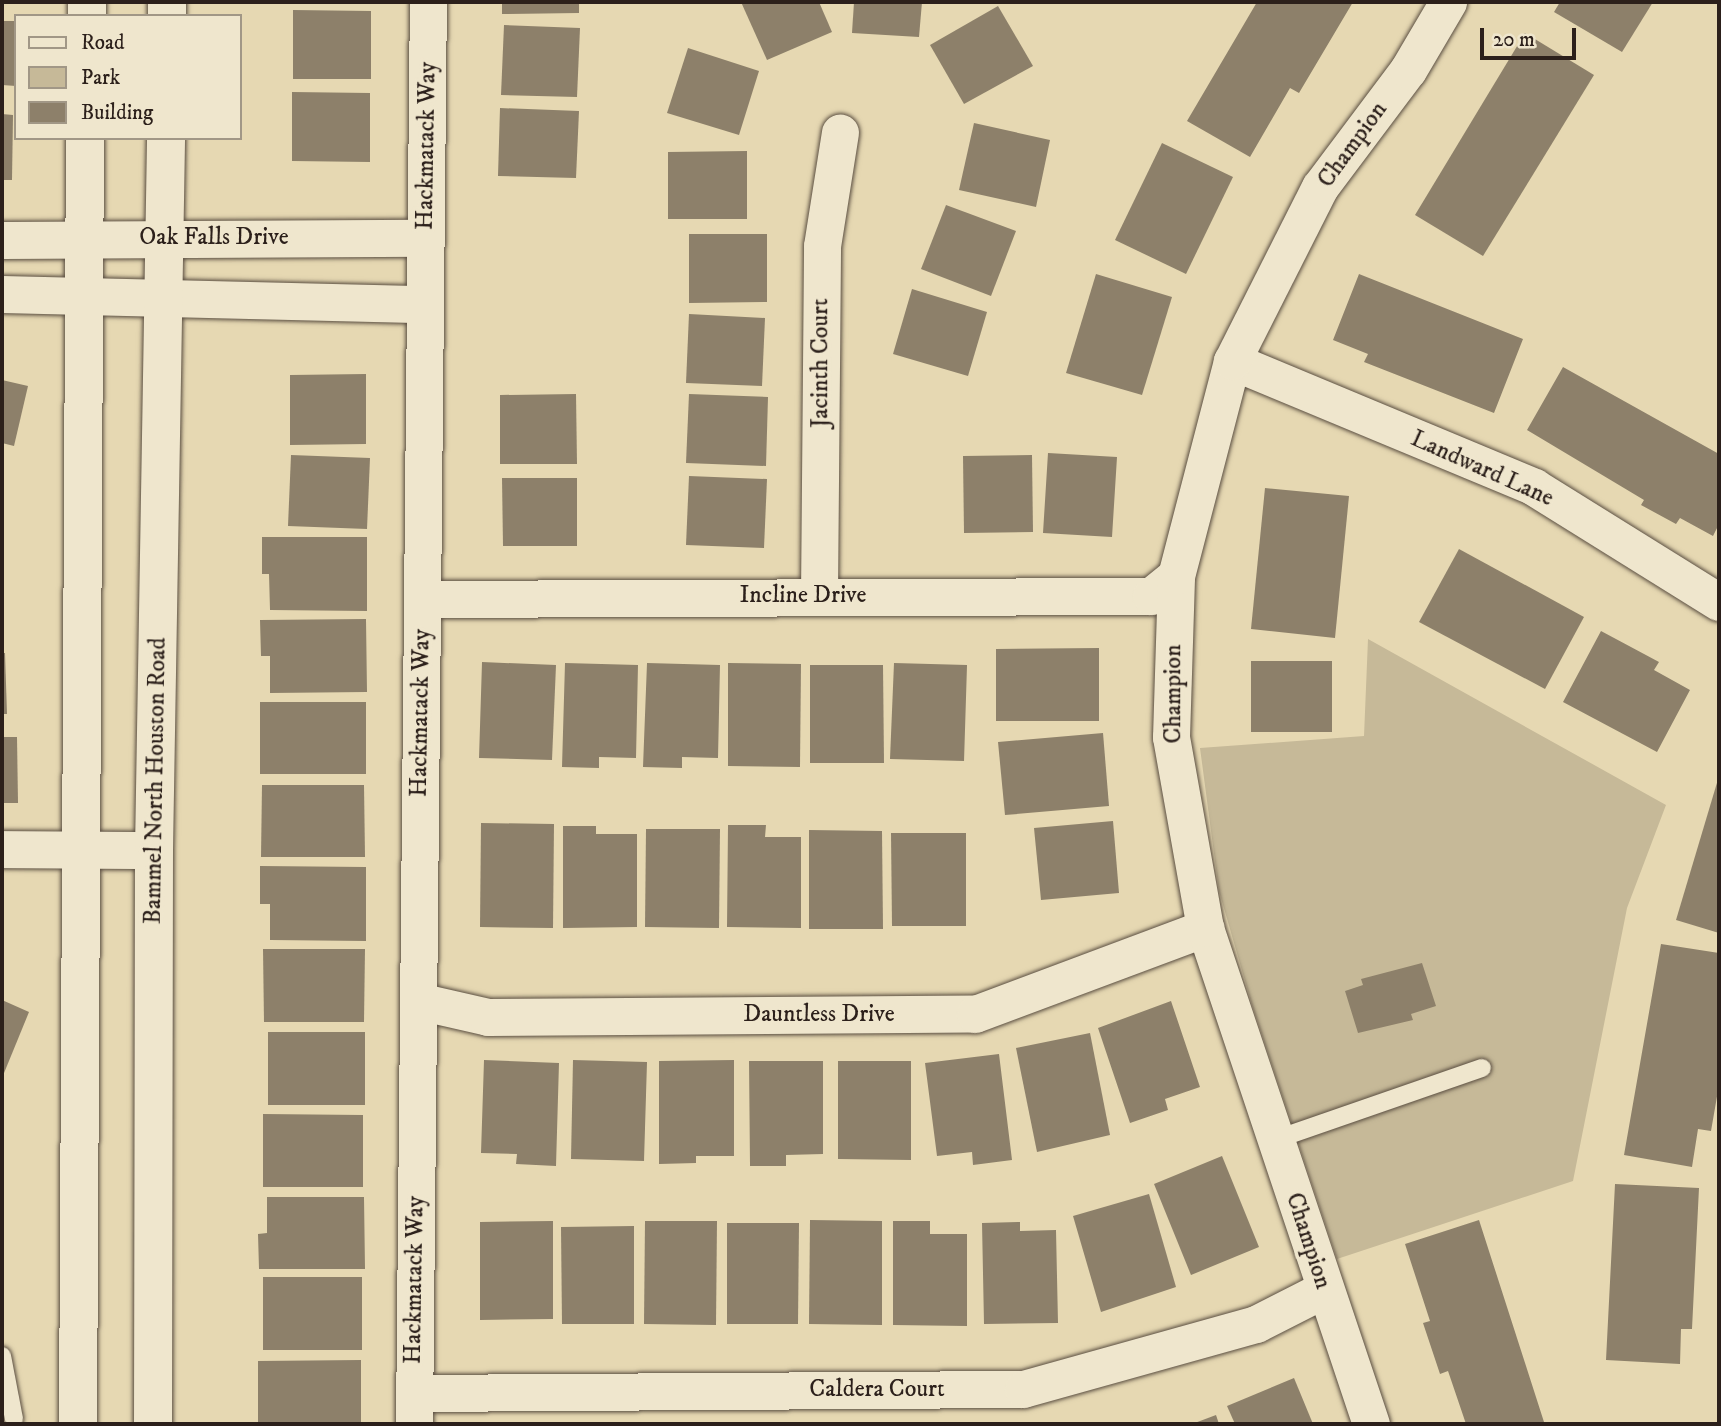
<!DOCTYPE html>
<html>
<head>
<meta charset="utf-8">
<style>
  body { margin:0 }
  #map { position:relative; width:1721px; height:1426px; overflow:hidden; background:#e6d8b2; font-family:"IM FELL DW Pica",serif }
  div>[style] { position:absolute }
  .green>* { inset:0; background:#c6b998 }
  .building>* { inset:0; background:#8d806a }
  .roads { filter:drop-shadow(0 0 2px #5a4e41) drop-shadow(0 0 2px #5a4e41) }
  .lane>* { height:18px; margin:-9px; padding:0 9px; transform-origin:9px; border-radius:9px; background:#efe6cd }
  .street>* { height:37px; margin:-18.5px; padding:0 18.5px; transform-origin:18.5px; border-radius:18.5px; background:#efe6cd }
  .secondary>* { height:38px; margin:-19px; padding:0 19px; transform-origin:19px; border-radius:19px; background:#efe6cd }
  span { translate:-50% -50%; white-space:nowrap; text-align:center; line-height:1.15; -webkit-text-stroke:7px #efe6cd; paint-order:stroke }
  .street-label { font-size:24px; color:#2c201b }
  .frame { position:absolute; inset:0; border:4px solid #2c201b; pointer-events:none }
  .legend { position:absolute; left:14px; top:14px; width:228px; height:126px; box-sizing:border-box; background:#efe6cd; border:2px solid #a19786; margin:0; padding:9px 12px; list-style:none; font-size:21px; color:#2c201b }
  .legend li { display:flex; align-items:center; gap:14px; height:35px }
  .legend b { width:35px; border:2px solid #a19786 }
  .scale { position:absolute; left:1480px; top:28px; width:96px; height:32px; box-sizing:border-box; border:4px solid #2c201b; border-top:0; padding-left:9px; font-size:21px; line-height:24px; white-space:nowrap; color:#2c201b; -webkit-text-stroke:5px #efe6cd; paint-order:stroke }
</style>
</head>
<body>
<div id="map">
  <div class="green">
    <i style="clip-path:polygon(1368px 639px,1666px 805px,1627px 908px,1573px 1181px,1337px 1259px,1252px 1005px,1219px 891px,1200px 748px,1364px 736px)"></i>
  </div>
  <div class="building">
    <i style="clip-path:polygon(502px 2px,579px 2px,579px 13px,502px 14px)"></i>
    <i style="clip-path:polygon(741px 2px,819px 2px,832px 32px,767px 60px)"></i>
    <i style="clip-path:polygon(854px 2px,922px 2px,919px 37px,852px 33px)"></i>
    <i style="clip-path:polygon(1257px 2px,1353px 2px,1299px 93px,1290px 88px,1250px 157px,1187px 121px)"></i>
    <i style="clip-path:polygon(1560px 2px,1653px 2px,1622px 52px,1554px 12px)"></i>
    <i style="clip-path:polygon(998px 6px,1033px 66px,964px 104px,930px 45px)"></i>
    <i style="clip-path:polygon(293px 10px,371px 11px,371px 79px,293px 79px)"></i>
    <i style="clip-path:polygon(2px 21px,16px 21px,16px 86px,2px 85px)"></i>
    <i style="clip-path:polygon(504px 25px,580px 28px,577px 97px,501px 95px)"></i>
    <i style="clip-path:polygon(1525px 33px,1594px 75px,1483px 256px,1415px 215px)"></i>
    <i style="clip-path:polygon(688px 48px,759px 71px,739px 135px,667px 113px)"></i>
    <i style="clip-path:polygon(292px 92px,370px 93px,370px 162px,292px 161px)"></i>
    <i style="clip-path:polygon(500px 108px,579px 111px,576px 178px,498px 176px)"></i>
    <i style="clip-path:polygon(2px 114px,13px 115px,12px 180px,2px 180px)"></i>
    <i style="clip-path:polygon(974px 123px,1050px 140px,1036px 207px,959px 190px)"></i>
    <i style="clip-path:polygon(1162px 143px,1233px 177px,1186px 274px,1115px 240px)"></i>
    <i style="clip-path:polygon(747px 151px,747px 219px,668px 219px,668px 152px)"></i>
    <i style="clip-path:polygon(946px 205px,1016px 231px,991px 296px,921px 269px)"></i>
    <i style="clip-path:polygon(689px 234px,767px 234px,767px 302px,689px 303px)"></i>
    <i style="clip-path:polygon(1096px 274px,1172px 297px,1142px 395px,1066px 373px)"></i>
    <i style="clip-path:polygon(1359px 274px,1523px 339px,1494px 413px,1364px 362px,1368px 354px,1333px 340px)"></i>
    <i style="clip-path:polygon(912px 289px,987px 312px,968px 376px,893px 354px)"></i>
    <i style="clip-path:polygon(689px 314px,765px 318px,762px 386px,686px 383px)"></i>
    <i style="clip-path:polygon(1563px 367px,1719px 454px,1719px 524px,1713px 536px,1680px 518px,1676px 524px,1641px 505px,1644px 500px,1527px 430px)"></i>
    <i style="clip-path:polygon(366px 374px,366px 444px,290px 445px,290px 375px)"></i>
    <i style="clip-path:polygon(2px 380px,28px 386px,14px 446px,2px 443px)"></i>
    <i style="clip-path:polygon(576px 394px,577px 464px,500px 464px,500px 395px)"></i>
    <i style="clip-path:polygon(689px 394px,768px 397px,766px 466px,686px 463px)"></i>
    <i style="clip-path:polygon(1048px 453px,1117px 457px,1112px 537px,1043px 533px)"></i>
    <i style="clip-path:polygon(291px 455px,370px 458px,367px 529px,288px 526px)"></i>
    <i style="clip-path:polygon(1032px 455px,1033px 532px,964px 533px,963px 456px)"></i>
    <i style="clip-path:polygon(689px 476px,767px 479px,764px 548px,686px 545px)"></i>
    <i style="clip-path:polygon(502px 478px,577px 478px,577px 546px,503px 546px)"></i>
    <i style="clip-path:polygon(1265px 488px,1349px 496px,1335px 638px,1251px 629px)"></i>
    <i style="clip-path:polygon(262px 537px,367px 537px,367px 611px,270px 610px,269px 574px,262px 574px)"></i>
    <i style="clip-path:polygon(1459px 549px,1584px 617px,1545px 689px,1419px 622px)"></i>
    <i style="clip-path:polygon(366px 619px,367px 692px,270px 693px,270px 656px,261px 656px,260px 620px)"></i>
    <i style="clip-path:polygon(1601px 631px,1659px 662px,1654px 670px,1690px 690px,1657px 752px,1563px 702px)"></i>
    <i style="clip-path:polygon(1099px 648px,1099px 721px,996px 721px,996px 649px)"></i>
    <i style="clip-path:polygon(2px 653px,5px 653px,7px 714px,2px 714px)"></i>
    <i style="clip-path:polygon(1251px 661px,1332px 661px,1332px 732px,1251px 732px)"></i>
    <i style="clip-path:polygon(482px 662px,556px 665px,552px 760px,479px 758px)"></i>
    <i style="clip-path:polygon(565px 663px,638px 665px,636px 758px,599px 757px,599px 768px,562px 767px)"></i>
    <i style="clip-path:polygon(647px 663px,720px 665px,718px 758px,682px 757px,682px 768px,643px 767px)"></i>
    <i style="clip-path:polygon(728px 663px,801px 664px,800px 767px,728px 766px)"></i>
    <i style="clip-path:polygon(894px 663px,967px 665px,964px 761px,890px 759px)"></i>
    <i style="clip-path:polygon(810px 665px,883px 665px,884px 763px,810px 763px)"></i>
    <i style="clip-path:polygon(260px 702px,366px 702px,366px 774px,260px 774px)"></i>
    <i style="clip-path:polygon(1103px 733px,1109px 806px,1005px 815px,998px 742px)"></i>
    <i style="clip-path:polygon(2px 737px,17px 737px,18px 803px,2px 803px)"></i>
    <i style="clip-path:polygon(1719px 776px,1719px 933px,1676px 920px)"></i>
    <i style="clip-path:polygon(262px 785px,364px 785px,365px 857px,261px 857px)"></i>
    <i style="clip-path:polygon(1113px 821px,1119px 893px,1041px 900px,1034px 828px)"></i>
    <i style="clip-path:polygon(481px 823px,554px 824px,553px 928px,480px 927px)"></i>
    <i style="clip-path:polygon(728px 825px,766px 825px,765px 837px,801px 837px,801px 928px,727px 927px)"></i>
    <i style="clip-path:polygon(563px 826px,596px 826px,596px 834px,637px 834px,637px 927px,563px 928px)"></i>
    <i style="clip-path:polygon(646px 829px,720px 829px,719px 928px,645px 927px)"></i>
    <i style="clip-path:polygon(809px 830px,882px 831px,883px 929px,809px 929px)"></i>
    <i style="clip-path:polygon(891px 833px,966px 833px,966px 926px,892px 926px)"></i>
    <i style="clip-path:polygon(260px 866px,366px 867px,366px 941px,270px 940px,270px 904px,260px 904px)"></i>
    <i style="clip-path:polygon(1661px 944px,1719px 953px,1719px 1085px,1711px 1131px,1698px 1129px,1692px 1167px,1624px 1155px)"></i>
    <i style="clip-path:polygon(263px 949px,365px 949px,364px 1022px,264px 1022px)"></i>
    <i style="clip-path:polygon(1422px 963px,1436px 1006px,1411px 1014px,1413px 1020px,1358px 1033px,1345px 991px,1363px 985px,1361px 979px)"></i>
    <i style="clip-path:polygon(2px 1000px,29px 1012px,2px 1078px)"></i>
    <i style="clip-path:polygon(1171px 1001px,1200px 1087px,1165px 1099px,1168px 1110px,1130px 1123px,1098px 1028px)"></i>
    <i style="clip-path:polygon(268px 1032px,365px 1032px,365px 1105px,268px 1105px)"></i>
    <i style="clip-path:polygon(1090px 1033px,1110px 1135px,1037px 1152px,1016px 1048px)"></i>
    <i style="clip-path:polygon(999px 1054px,1012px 1160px,973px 1165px,972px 1152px,937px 1156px,925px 1063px)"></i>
    <i style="clip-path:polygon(484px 1060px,559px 1063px,556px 1166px,516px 1164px,517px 1154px,481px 1153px)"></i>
    <i style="clip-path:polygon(573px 1060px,647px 1062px,644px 1161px,571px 1159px)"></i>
    <i style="clip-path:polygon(734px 1060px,734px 1156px,696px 1156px,696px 1163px,659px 1164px,659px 1061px)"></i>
    <i style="clip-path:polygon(749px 1061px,823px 1061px,823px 1154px,786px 1155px,786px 1166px,750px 1166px)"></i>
    <i style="clip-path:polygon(838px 1061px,911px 1061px,911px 1160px,838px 1159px)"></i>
    <i style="clip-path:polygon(263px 1114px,363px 1115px,363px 1187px,263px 1187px)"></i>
    <i style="clip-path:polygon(1222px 1156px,1259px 1247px,1191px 1275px,1154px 1184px)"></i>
    <i style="clip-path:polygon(1615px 1184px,1699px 1188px,1692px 1329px,1681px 1329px,1680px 1364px,1606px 1360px)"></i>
    <i style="clip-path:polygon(1149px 1194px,1176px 1287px,1101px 1312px,1073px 1216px)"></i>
    <i style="clip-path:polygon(267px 1197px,364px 1197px,365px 1269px,259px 1269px,258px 1234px,267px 1233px)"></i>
    <i style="clip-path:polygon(810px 1220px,882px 1221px,882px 1325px,809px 1324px)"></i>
    <i style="clip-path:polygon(1479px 1220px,1544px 1422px,1536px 1424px,1466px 1424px,1448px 1371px,1440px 1374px,1423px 1323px,1430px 1321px,1405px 1244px)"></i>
    <i style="clip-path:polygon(553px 1221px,553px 1319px,480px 1320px,480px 1222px)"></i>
    <i style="clip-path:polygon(645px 1221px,717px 1221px,716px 1325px,644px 1324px)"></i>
    <i style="clip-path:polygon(893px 1221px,930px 1221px,930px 1234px,967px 1234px,967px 1326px,893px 1325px)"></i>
    <i style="clip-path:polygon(1020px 1222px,1020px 1231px,1056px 1230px,1058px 1323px,984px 1324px,982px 1223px)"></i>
    <i style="clip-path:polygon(727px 1223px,799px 1223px,798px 1324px,727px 1324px)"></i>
    <i style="clip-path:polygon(634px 1226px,634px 1324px,562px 1324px,561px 1227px)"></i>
    <i style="clip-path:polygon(263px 1277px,362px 1277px,362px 1350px,263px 1350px)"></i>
    <i style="clip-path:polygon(361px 1360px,361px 1424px,258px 1424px,258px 1361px)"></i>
    <i style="clip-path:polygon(1294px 1378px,1313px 1424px,1235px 1424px,1227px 1406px)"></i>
    <i style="clip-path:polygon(1216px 1415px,1219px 1424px,1192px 1424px)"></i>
  </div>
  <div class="roads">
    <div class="lane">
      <i style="left:1274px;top:1140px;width:220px;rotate:-19.1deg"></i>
      <i style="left:2px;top:1356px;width:64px;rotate:79.2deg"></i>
    </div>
    <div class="street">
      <i style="left:2px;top:240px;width:424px;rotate:-0.3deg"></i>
      <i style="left:2px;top:294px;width:423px;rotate:1.4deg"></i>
      <i style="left:1232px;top:361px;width:327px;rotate:22.6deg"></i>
      <i style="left:1534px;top:487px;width:218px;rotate:31.9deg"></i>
      <i style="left:819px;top:596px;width:350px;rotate:-89.5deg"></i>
      <i style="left:822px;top:246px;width:115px;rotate:-81deg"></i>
      <i style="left:422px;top:599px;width:729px;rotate:-0.24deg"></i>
      <i style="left:1151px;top:596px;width:32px;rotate:-39deg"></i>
      <i style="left:2px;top:849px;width:152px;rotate:0.4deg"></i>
      <i style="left:418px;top:1001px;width:72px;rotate:12.9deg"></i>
      <i style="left:488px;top:1017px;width:487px;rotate:-0.4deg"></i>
      <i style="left:975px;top:1014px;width:246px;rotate:-20.5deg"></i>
      <i style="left:414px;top:1393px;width:609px;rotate:-0.38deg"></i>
      <i style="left:1023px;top:1389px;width:242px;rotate:-15.6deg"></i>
      <i style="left:1256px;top:1324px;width:75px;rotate:-26.9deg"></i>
      <i style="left:414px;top:1424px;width:1422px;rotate:-89.44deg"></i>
      <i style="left:1371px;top:1424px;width:523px;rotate:-108.5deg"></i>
      <i style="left:1205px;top:928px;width:194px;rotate:-100.1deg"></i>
      <i style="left:1171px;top:737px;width:161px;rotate:-88.2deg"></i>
      <i style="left:1176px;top:576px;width:222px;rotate:-75.4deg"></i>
      <i style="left:1232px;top:361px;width:195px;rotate:-63.2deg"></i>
      <i style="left:1320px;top:187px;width:146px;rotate:-53.1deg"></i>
      <i style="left:1408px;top:70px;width:79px;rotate:-59.5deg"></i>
    </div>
    <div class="secondary">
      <i style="left:87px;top:16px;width:14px;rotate:-90deg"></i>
      <i style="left:167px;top:16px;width:14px;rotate:-90deg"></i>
      <i style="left:78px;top:1424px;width:1286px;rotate:-89.69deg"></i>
      <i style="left:153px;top:1424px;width:574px;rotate:-89.9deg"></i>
      <i style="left:154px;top:850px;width:712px;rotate:-89.03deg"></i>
    </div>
  </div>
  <div class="street-label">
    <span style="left:1353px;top:145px;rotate:-54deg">Champion</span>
    <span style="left:427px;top:146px;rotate:-89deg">Hackmatack Way</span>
    <span style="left:214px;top:238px">Oak Falls Drive</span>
    <span style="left:821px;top:363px;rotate:-90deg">Jacinth Court</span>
    <span style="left:1482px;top:469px;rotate:24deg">Landward Lane</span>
    <span style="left:803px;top:596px">Incline Drive</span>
    <span style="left:1174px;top:694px;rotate:-90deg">Champion</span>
    <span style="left:421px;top:713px;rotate:-89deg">Hackmatack Way</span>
    <span style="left:156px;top:781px;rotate:-89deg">Bammel North Houston Road</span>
    <span style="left:819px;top:1015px">Dauntless Drive</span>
    <span style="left:1308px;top:1241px;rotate:72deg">Champion</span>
    <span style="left:415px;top:1280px;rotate:-89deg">Hackmatack Way</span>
    <span style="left:877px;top:1390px">Caldera Court</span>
  </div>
  <div class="frame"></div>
  <ul class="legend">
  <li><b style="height:9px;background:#efe6cd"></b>Road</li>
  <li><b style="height:19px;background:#c6b998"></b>Park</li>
  <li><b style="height:19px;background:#8d806a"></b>Building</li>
  </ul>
  <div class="scale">20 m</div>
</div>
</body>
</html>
